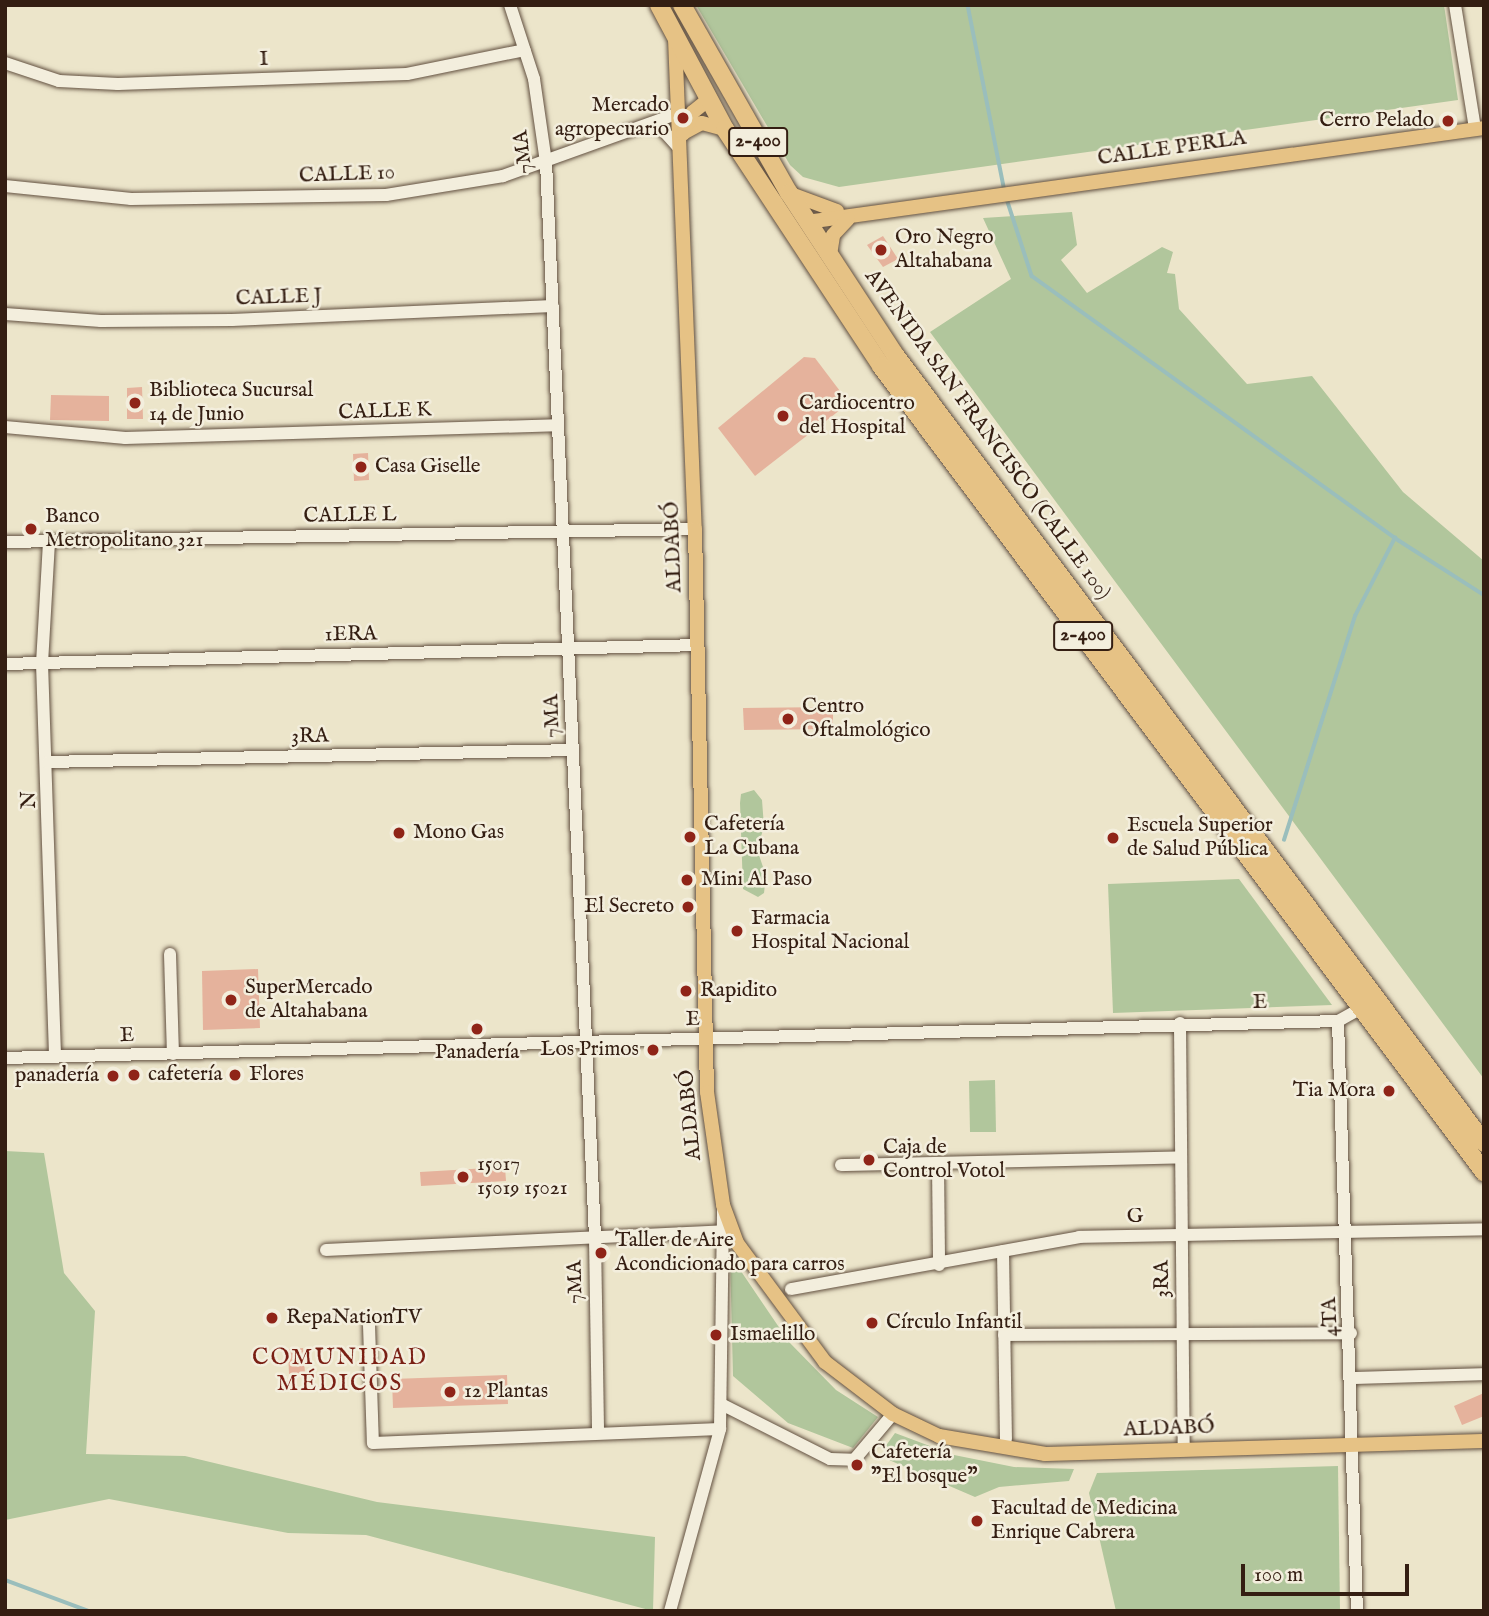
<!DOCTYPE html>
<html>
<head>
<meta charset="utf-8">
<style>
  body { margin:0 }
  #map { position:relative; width:1489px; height:1616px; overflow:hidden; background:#ece5ca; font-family:"IM FELL English",serif }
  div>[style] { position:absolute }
  .green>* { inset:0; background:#b1c69c }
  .stream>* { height:3.5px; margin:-1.75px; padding:0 1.75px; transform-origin:1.75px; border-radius:1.75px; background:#9abebc }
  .building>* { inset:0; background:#e5b29c }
  .roads { filter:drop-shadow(0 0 2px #625040) drop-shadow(0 0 2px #625040) }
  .minor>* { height:12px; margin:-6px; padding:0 6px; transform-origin:6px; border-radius:6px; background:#f3eedd }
  .major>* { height:14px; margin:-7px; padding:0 7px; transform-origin:7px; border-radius:7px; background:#e6c285 }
  .highway>* { height:18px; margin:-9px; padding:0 9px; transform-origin:9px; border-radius:9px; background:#e6c285 }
  .dots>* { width:19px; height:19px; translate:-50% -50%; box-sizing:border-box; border:4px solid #f3eedd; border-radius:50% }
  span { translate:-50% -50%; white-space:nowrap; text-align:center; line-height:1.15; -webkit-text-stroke:5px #f3eedd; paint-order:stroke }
  .shield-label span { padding:2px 5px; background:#f3eedd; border:2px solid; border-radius:5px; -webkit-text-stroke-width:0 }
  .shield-label { font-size:19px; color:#341e12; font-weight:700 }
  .street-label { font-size:21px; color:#341e12 }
  .poi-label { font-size:21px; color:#341e12 }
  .right { translate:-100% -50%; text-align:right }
  .left { translate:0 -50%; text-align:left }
  .neighbourhood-label { font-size:23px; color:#7a1f14; letter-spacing:2px }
  .frame { position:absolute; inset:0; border:7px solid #341e12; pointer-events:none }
  .scale { position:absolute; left:1241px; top:1564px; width:168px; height:32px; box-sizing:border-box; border:4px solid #341e12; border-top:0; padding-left:9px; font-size:21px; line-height:24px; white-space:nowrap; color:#341e12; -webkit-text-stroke:5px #f3eedd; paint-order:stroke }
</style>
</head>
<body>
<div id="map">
  <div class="green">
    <i style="clip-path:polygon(696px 5px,1444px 5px,1458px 100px,839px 187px,803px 177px,790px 165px)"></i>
    <i style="clip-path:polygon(1072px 212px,1077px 245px,1061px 260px,1087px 293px,1162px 247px,1173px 252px,1167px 273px,1175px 274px,1179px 309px,1247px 384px,1312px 376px,1403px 492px,1484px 561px,1484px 1079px,930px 332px,1011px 279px,983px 218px)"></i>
    <i style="clip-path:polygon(754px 790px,762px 800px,764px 827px,757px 849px,766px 876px,764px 893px,758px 897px,743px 889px,740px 803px,741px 794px)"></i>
    <i style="clip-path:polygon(1239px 879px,1332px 1005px,1113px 1013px,1108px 884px)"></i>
    <i style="clip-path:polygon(995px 1080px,996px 1132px,970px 1132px,969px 1081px)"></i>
    <i style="clip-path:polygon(5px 1151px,44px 1153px,64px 1273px,95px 1311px,86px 1454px,185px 1456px,377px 1502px,655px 1537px,653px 1611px,366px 1535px,288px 1533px,109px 1499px,5px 1520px)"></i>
    <i style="clip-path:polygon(730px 1255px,789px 1342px,836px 1390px,878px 1417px,853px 1448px,788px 1423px,733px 1376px)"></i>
    <i style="clip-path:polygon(895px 1433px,954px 1455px,1014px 1467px,1074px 1469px,1069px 1481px,999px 1487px,975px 1497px,889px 1460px,885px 1447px)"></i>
    <i style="clip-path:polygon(1338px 1466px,1340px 1611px,1116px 1611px,1089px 1493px,1097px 1473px)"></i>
  </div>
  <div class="stream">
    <i style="left:968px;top:5px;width:191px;rotate:78.8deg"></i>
    <i style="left:1007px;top:199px;width:81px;rotate:72deg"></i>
    <i style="left:1032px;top:276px;width:448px;rotate:35.8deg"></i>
    <i style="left:1395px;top:538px;width:106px;rotate:32.6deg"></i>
    <i style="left:1284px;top:840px;width:235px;rotate:-72.4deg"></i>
    <i style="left:1355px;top:616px;width:88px;rotate:-62.9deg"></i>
    <i style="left:5px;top:1580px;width:90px;rotate:20.3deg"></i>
  </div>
  <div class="building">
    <i style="clip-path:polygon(883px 236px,898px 259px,883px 267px,867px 245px)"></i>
    <i style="clip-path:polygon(804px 357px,815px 358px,849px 403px,755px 476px,718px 428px)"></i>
    <i style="clip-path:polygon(142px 387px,143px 419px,127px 419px,127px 388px)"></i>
    <i style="clip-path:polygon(51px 395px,109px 396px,109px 421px,50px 420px)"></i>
    <i style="clip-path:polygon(368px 453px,369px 480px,354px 481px,353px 454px)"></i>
    <i style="clip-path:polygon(833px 707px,833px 729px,744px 730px,743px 708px)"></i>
    <i style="clip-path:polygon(258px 969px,260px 1028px,203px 1030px,202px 971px)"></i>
    <i style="clip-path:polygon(505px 1167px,506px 1181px,421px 1186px,420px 1172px)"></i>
    <i style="clip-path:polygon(303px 1348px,305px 1373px,289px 1374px,288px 1349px)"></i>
    <i style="clip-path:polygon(507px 1375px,508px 1404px,393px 1408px,392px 1379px)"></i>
    <i style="clip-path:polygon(1484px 1393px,1484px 1416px,1462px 1425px,1454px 1406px)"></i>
  </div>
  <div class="roads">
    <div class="minor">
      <i style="left:510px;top:5px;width:78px;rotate:72deg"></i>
      <i style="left:534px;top:79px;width:84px;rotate:81.8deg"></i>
      <i style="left:546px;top:162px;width:1077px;rotate:87.39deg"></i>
      <i style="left:595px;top:1238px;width:193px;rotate:89.1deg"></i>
      <i style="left:1455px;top:5px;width:126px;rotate:80.8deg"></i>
      <i style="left:5px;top:63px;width:57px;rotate:18.4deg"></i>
      <i style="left:59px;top:81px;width:59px;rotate:2.9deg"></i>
      <i style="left:118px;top:84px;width:289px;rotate:-2deg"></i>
      <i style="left:407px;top:74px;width:120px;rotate:-11.5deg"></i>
      <i style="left:647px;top:126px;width:14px;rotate:8deg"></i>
      <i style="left:661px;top:128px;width:28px;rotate:48deg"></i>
      <i style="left:5px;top:186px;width:127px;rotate:5.9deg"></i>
      <i style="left:131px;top:199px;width:255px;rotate:-0.9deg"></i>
      <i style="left:386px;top:195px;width:119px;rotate:-9.2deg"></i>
      <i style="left:503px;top:176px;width:187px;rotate:-19.7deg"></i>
      <i style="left:5px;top:314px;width:96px;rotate:4.2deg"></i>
      <i style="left:101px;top:321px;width:131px;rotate:-0.4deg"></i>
      <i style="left:232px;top:320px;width:321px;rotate:-2.5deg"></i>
      <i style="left:5px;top:427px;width:121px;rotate:5.2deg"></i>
      <i style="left:125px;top:438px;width:431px;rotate:-1.7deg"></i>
      <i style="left:5px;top:542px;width:690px;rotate:-1.08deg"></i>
      <i style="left:49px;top:542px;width:121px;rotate:93.3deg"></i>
      <i style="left:42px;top:663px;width:394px;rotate:88.1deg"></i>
      <i style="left:5px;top:664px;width:693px;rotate:-1.57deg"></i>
      <i style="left:48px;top:762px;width:525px;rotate:-1.31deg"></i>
      <i style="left:170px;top:954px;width:100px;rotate:88.3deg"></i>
      <i style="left:1338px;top:1021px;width:590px;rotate:88.16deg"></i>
      <i style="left:1180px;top:1023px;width:427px;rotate:89.5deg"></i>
      <i style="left:5px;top:1058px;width:1334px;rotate:-1.59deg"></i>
      <i style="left:1338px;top:1021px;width:35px;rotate:-29deg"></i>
      <i style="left:938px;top:1163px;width:102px;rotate:89.4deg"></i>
      <i style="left:841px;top:1165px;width:340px;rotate:-1.3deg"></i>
      <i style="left:326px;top:1250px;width:398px;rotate:-2.7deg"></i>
      <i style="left:1003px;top:1251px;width:188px;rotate:89.1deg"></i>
      <i style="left:791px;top:1289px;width:293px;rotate:-10.2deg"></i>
      <i style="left:1079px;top:1237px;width:404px;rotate:-1.1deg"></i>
      <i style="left:369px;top:1325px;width:118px;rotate:88.1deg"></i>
      <i style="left:373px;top:1443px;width:347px;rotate:-2.3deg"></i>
      <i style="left:1004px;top:1335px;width:347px;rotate:-0.3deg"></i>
      <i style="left:1352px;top:1378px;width:131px;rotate:-1.7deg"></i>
      <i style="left:723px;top:1405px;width:120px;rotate:26.8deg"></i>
      <i style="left:830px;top:1459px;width:24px;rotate:2deg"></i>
      <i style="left:854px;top:1460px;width:60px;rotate:-49.7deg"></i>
      <i style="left:670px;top:1611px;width:189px;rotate:-74.6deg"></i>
      <i style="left:720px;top:1429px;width:224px;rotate:-89.2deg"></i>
    </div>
    <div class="major">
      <i style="left:675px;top:38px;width:491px;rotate:87.7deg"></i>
      <i style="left:695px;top:529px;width:563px;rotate:88.78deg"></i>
      <i style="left:707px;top:1092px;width:114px;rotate:81.9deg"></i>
      <i style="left:723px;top:1205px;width:40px;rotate:69.8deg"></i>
      <i style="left:737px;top:1243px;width:148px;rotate:53.5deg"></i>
      <i style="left:825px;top:1362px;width:86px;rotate:37.4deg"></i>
      <i style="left:893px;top:1414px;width:51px;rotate:25.6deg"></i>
      <i style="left:939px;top:1436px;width:108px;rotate:9.6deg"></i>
      <i style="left:1045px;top:1454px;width:439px;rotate:-1.7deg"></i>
      <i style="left:683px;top:133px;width:21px;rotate:-28deg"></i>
      <i style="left:702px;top:123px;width:24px;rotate:15deg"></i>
      <i style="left:683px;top:134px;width:24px;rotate:-66deg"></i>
      <i style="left:693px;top:112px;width:19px;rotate:-39deg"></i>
      <i style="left:791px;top:194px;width:49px;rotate:20.3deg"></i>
      <i style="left:807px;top:222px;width:683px;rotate:-7.9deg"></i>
      <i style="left:830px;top:255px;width:20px;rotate:-81deg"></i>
      <i style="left:833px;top:235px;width:22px;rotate:-47deg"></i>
    </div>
    <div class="highway">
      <i style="left:659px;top:5px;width:140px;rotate:62deg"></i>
      <i style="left:725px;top:129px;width:284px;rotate:56.6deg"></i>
      <i style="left:881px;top:366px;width:1007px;rotate:53.2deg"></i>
      <i style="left:682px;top:5px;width:216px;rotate:60.4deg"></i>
      <i style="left:789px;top:193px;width:194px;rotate:56.8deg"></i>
      <i style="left:895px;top:355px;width:984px;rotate:53.22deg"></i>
    </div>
  </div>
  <div class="dots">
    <i style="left:683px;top:118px;background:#8f2418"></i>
    <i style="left:1448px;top:121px;background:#8f2418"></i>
    <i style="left:881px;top:250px;background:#8f2418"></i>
    <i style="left:135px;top:403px;background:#8f2418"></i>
    <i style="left:783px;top:416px;background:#8f2418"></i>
    <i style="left:361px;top:467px;background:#8f2418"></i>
    <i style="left:31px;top:529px;background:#8f2418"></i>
    <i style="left:788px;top:719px;background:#8f2418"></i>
    <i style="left:399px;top:833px;background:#8f2418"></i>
    <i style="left:690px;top:837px;background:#8f2418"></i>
    <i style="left:1113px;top:838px;background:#8f2418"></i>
    <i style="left:687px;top:880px;background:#8f2418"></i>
    <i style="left:688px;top:907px;background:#8f2418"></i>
    <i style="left:737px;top:931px;background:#8f2418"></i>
    <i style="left:686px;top:991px;background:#8f2418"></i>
    <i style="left:231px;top:1000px;background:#8f2418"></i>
    <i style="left:477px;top:1029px;background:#8f2418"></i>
    <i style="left:653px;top:1050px;background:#8f2418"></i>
    <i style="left:134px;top:1075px;background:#8f2418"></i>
    <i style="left:235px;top:1075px;background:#8f2418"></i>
    <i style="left:113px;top:1076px;background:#8f2418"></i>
    <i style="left:1389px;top:1091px;background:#8f2418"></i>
    <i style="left:869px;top:1160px;background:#8f2418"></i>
    <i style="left:463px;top:1177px;background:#8f2418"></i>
    <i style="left:601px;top:1253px;background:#8f2418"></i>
    <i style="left:272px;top:1318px;background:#8f2418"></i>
    <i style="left:872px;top:1323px;background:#8f2418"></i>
    <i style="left:716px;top:1335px;background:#8f2418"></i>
    <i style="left:450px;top:1392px;background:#8f2418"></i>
    <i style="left:857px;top:1465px;background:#8f2418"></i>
    <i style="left:977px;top:1521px;background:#8f2418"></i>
  </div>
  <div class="shield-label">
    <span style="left:758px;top:142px">2-400</span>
    <span style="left:1083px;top:636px">2-400</span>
  </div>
  <div class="street-label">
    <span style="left:264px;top:60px;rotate:-2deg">I</span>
    <span style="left:1172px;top:149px;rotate:-8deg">CALLE PERLA</span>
    <span style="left:524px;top:152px;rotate:-97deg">7MA</span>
    <span style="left:347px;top:175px;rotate:-2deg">CALLE 10</span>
    <span style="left:279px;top:298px;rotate:-2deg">CALLE J</span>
    <span style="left:385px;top:412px;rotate:-2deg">CALLE K</span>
    <span style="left:987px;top:435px;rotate:54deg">AVENIDA SAN FRANCISCO (CALLE 100)</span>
    <span style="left:350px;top:516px;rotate:-1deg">CALLE L</span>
    <span style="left:674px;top:547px;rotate:-92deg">ALDABÓ</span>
    <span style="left:351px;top:635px;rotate:-1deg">1ERA</span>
    <span style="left:553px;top:716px;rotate:-92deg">7MA</span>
    <span style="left:310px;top:737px;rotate:-1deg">3RA</span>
    <span style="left:30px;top:800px;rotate:-91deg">N</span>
    <span style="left:1260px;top:1003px;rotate:-1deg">E</span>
    <span style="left:693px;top:1020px;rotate:-1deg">E</span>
    <span style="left:127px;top:1036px;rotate:-2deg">E</span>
    <span style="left:691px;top:1115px;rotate:-95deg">ALDABÓ</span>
    <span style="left:1135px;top:1217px">G</span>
    <span style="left:1163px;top:1279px;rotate:-91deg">3RA</span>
    <span style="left:576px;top:1282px;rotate:-91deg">7MA</span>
    <span style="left:1331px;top:1317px;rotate:-93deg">4TA</span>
    <span style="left:1169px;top:1429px;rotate:-2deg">ALDABÓ</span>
  </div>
  <div class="poi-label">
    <span class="right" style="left:669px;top:118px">Mercado<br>agropecuario</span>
    <span class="right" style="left:1434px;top:121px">Cerro Pelado</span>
    <span class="left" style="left:895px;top:250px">Oro Negro<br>Altahabana</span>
    <span class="left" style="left:149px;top:403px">Biblioteca Sucursal<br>14 de Junio</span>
    <span class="left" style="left:799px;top:416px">Cardiocentro<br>del Hospital</span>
    <span class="left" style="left:375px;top:467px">Casa Giselle</span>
    <span class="left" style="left:45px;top:529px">Banco<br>Metropolitano 321</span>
    <span class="left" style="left:802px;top:719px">Centro<br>Oftalmológico</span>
    <span class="left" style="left:704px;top:837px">Cafetería<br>La Cubana</span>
    <span class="left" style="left:1127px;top:838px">Escuela Superior<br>de Salud Pública</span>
    <span class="left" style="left:413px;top:833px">Mono Gas</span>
    <span class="left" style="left:701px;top:880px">Mini Al Paso</span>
    <span class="right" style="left:674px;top:907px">El Secreto</span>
    <span class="left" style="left:751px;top:931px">Farmacia<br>Hospital Nacional</span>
    <span class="left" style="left:245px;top:1000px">SuperMercado<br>de Altahabana</span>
    <span class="left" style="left:700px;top:991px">Rapidito</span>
    <span class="right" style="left:639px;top:1050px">Los Primos</span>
    <span style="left:477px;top:1053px">Panadería</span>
    <span class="left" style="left:148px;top:1075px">cafetería</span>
    <span class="left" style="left:249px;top:1075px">Flores</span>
    <span class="right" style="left:99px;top:1076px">panadería</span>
    <span class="right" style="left:1375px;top:1091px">Tia Mora</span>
    <span class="left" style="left:883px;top:1160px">Caja de<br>Control Votol</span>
    <span class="left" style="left:477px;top:1177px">15017<br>15019 15021</span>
    <span class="left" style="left:615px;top:1253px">Taller de Aire<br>Acondicionado para carros</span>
    <span class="left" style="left:286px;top:1318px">RepaNationTV</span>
    <span class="left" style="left:886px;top:1323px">Círculo Infantil</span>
    <span class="left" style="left:730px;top:1335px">Ismaelillo</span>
    <span class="left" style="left:464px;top:1392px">12 Plantas</span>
    <span class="left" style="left:871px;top:1465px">Cafetería<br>"El bosque"</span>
    <span class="left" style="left:991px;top:1521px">Facultad de Medicina<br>Enrique Cabrera</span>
  </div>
  <div class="neighbourhood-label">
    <span style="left:340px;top:1371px">COMUNIDAD<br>MÉDICOS</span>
  </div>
  <div class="frame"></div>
  <div class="scale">100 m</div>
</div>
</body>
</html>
